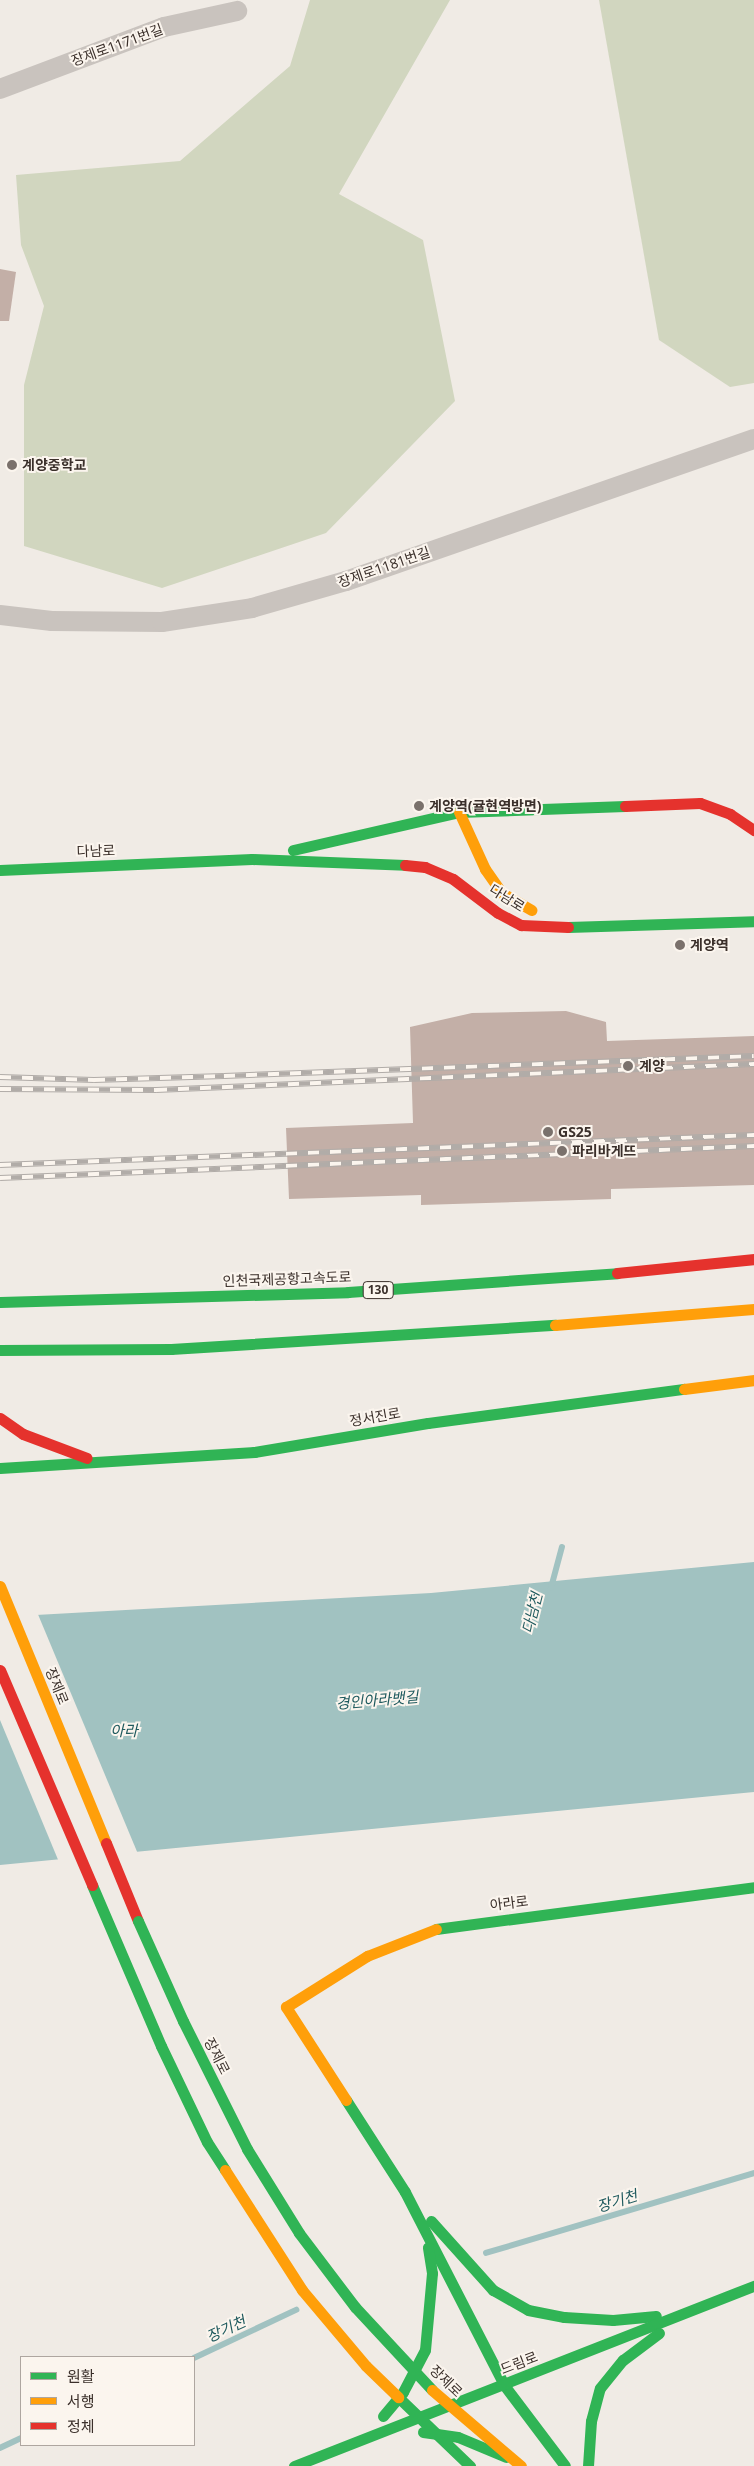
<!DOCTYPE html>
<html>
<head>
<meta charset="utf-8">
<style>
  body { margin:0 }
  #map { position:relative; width:754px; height:2466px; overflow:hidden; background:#f0ebe5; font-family:"Noto Sans","Noto Sans KR",sans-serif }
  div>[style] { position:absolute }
  .green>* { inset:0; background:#d1d6bf }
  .water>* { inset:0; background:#a1c2c1 }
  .pier>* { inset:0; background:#f0ebe5 }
  .stream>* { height:5.5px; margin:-2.75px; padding:0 2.75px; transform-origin:2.75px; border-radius:2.75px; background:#a1c2c1 }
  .building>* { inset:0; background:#c3afa7 }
  .street>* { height:20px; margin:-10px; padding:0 10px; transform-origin:10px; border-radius:10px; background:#c9c3be }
  .fast>* { height:11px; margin:-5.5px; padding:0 5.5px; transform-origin:5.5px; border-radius:5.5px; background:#30b455 }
  .slow>* { height:11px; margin:-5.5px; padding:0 5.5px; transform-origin:5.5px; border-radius:5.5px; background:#ff9f0a }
  .jam>* { height:11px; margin:-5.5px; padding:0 5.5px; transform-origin:5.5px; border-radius:5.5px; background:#e5322d }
  .rail>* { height:5.5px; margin-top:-2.75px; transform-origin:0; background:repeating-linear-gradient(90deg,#fbf5ee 0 11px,#b1aca8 0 22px); box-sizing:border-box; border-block:1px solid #b1aca8 }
  .fast-bridge>* { height:11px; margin:-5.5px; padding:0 5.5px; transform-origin:5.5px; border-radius:5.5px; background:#30b455 }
  .slow-bridge>* { height:11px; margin:-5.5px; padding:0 5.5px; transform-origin:5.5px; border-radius:5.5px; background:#ff9f0a }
  .jam-bridge>* { height:11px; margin:-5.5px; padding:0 5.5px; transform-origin:5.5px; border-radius:5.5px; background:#e5322d }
  .dots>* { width:14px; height:14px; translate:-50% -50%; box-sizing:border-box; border:2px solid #fbf5ee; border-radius:50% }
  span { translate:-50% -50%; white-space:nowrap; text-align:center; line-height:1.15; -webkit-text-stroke:4px #fbf5ee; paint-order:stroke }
  .shield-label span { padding:1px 4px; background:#fbf5ee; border:1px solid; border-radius:4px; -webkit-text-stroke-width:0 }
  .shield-label { font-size:12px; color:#3b302b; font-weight:700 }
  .street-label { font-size:14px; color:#3b302b }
  .poi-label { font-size:14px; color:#3b302b; font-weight:700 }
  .left { translate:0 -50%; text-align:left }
  .water-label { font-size:15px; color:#1f5a5e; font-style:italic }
  .legend { position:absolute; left:20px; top:2356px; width:175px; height:90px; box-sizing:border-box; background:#fbf5ee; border:1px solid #aea6a0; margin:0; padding:6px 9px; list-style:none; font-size:15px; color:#3b302b }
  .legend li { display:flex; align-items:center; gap:10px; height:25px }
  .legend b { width:25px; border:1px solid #aea6a0 }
</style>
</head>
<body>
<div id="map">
  <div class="green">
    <i style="clip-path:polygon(310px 0,450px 0,339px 194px,423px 240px,455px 401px,326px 533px,162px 588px,24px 546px,24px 385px,44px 306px,21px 245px,16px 175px,180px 161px,290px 66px)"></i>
    <i style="clip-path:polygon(599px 0,754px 0,754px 383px,730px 387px,659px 340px)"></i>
  </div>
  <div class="water">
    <i style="clip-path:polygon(754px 1562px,754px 1792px,0 1865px,0 1617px,431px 1593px)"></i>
  </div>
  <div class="pier">
    <i style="clip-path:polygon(37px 1612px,138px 1854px,59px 1862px,0 1720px,0 1614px)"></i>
  </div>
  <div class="stream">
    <i style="left:551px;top:1588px;width:42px;rotate:-75deg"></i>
    <i style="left:486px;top:2253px;width:280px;rotate:-16.6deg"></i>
    <i style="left:194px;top:2358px;width:113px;rotate:-25.2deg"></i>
    <i style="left:0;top:2448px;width:23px;rotate:-25deg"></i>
  </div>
  <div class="building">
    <i style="clip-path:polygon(0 269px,16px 272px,9px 321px,0 321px)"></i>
    <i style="clip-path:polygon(566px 1011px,606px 1022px,607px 1041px,754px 1036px,754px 1185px,611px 1189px,611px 1199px,421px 1205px,421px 1195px,289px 1199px,286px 1128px,413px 1123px,410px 1027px,472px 1013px)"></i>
  </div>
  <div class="street">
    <i style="left:0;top:89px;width:175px;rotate:-20.7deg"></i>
    <i style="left:164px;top:27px;width:75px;rotate:-12.4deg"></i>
    <i style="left:0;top:615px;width:52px;rotate:6.6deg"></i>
    <i style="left:52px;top:621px;width:110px;rotate:0.5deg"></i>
    <i style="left:162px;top:622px;width:91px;rotate:-8.8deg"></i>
    <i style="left:252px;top:608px;width:98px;rotate:-16deg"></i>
    <i style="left:346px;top:581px;width:432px;rotate:-19.2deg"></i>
  </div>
  <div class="fast">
    <i style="left:293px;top:850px;width:170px;rotate:-12.9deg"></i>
    <i style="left:459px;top:812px;width:166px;rotate:-2.1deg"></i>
    <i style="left:0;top:870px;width:252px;rotate:-2.5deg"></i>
    <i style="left:252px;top:859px;width:153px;rotate:2.2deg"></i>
    <i style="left:568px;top:927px;width:186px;rotate:-1.8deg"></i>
    <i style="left:0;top:1302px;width:348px;rotate:-1.6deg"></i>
    <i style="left:348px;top:1292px;width:270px;rotate:-4deg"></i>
    <i style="left:0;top:1350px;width:171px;rotate:-0.3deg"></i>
    <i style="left:171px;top:1349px;width:385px;rotate:-3.6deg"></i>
    <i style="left:0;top:1468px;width:255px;rotate:-3.6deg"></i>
    <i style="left:254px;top:1452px;width:176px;rotate:-9.5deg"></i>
    <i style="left:428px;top:1423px;width:258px;rotate:-7.6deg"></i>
    <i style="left:436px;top:1929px;width:321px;rotate:-7.5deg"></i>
    <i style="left:346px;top:2100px;width:109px;rotate:57.3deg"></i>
    <i style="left:405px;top:2192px;width:217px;rotate:62.8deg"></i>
    <i style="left:504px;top:2385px;width:101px;rotate:53deg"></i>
    <i style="left:431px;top:2221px;width:93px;rotate:48.1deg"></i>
    <i style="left:493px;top:2290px;width:40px;rotate:29.7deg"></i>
    <i style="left:528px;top:2310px;width:37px;rotate:11deg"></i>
    <i style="left:564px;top:2317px;width:49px;rotate:3.5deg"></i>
    <i style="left:613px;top:2320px;width:43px;rotate:-5.3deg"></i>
    <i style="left:383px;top:2416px;width:31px;rotate:-50deg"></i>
    <i style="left:403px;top:2392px;width:47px;rotate:-62.4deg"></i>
    <i style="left:425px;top:2350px;width:77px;rotate:-84.8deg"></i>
    <i style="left:432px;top:2273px;width:26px;rotate:-99deg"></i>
    <i style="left:423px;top:2432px;width:35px;rotate:8deg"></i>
    <i style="left:458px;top:2437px;width:52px;rotate:22.6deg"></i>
    <i style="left:294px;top:2466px;width:494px;rotate:-21.4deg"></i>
    <i style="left:588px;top:2466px;width:45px;rotate:-86.2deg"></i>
    <i style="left:591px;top:2421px;width:34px;rotate:-75deg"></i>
    <i style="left:600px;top:2388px;width:36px;rotate:-51deg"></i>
    <i style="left:623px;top:2360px;width:45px;rotate:-36.9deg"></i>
  </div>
  <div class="slow">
    <i style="left:459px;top:812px;width:63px;rotate:65.5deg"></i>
    <i style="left:485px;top:869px;width:29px;rotate:55deg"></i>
    <i style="left:502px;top:893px;width:34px;rotate:30deg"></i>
    <i style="left:555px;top:1325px;width:200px;rotate:-4.6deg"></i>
    <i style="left:684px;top:1389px;width:71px;rotate:-7.3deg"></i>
    <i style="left:0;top:1586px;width:278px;rotate:67.6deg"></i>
    <i style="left:346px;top:2100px;width:111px;rotate:-122.8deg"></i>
    <i style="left:286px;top:2007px;width:96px;rotate:-32.2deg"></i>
    <i style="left:367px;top:1956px;width:74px;rotate:-21.4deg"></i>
  </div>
  <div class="jam">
    <i style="left:625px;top:806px;width:75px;rotate:-2.3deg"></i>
    <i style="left:700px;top:803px;width:32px;rotate:20deg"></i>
    <i style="left:730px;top:814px;width:29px;rotate:34deg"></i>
    <i style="left:405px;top:865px;width:20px;rotate:6deg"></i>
    <i style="left:425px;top:867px;width:30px;rotate:23deg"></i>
    <i style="left:453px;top:879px;width:56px;rotate:37.1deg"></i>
    <i style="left:498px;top:913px;width:26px;rotate:28deg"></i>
    <i style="left:521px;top:925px;width:47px;rotate:2.4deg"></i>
    <i style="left:617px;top:1273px;width:138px;rotate:-5.8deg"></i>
    <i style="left:0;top:1418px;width:28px;rotate:35deg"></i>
    <i style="left:23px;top:1434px;width:68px;rotate:20.6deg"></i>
    <i style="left:106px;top:1843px;width:84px;rotate:67.7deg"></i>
  </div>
  <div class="rail">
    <i style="left:0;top:1077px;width:94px;rotate:1.8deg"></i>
    <i style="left:94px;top:1080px;width:130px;rotate:-1.8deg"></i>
    <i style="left:224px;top:1076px;width:530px;rotate:-2.16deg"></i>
    <i style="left:0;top:1089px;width:156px;rotate:0.4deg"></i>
    <i style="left:156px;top:1090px;width:599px;rotate:-2.49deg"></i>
    <i style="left:0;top:1165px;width:755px;rotate:-2.28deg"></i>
    <i style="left:0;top:1178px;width:755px;rotate:-2.43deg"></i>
  </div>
  <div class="fast-bridge">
    <i style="left:92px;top:1885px;width:175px;rotate:66.8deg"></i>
    <i style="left:161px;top:2046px;width:106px;rotate:64.4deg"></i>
    <i style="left:207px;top:2142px;width:33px;rotate:57deg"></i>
    <i style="left:138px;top:1921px;width:110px;rotate:65.8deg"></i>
    <i style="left:183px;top:2021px;width:143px;rotate:63.4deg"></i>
    <i style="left:247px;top:2149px;width:99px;rotate:58.2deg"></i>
    <i style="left:299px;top:2233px;width:93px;rotate:52.9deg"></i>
    <i style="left:355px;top:2307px;width:113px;rotate:47.1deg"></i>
    <i style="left:398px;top:2397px;width:100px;rotate:43.8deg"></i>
  </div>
  <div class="slow-bridge">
    <i style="left:225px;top:2170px;width:143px;rotate:57.3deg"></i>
    <i style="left:302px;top:2290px;width:99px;rotate:49.9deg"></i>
    <i style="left:366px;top:2366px;width:45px;rotate:44.1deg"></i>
    <i style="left:432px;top:2390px;width:117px;rotate:40.5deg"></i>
  </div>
  <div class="jam-bridge">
    <i style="left:0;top:1670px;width:234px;rotate:66.8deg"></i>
  </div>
  <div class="dots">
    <i style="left:12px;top:465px;background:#7a716c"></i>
    <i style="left:419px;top:806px;background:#7a716c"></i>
    <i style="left:680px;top:945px;background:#7a716c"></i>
    <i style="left:628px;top:1066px;background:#7a716c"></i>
    <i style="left:548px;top:1132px;background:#7a716c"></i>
    <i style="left:562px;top:1151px;background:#7a716c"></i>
  </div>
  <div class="shield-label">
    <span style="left:378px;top:1290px">130</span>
  </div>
  <div class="street-label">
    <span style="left:117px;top:45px;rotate:-20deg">장제로1171번길</span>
    <span style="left:384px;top:567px;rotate:-19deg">장제로1181번길</span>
    <span style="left:96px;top:851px;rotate:-2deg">다남로</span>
    <span style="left:507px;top:898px;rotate:32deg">다남로</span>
    <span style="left:287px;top:1279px;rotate:-2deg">인천국제공항고속도로</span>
    <span style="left:375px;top:1417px;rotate:-10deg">정서진로</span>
    <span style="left:57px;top:1686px;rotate:68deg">장제로</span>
    <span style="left:509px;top:1903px;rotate:-7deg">아라로</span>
    <span style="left:217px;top:2056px;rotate:63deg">장제로</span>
    <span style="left:519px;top:2363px;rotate:-21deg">드림로</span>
    <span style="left:446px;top:2381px;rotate:44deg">장제로</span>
  </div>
  <div class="poi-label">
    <span class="left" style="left:22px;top:465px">계양중학교</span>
    <span class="left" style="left:429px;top:806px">계양역(귤현역방면)</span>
    <span class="left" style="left:690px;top:945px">계양역</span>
    <span class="left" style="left:639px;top:1066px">계양</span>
    <span class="left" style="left:558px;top:1132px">GS25</span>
    <span class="left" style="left:572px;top:1151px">파리바게뜨</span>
  </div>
  <div class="water-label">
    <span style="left:532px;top:1613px;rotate:-76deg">다남천</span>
    <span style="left:377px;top:1700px;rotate:-5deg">경인아라뱃길</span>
    <span style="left:124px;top:1731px">아라</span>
    <span style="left:617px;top:2201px;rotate:-17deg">장기천</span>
    <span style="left:226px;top:2329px;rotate:-25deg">장기천</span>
  </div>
  <ul class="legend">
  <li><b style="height:6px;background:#30b455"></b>원활</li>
  <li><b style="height:6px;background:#ff9f0a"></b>서행</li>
  <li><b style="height:6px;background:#e5322d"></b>정체</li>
  </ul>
</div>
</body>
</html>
